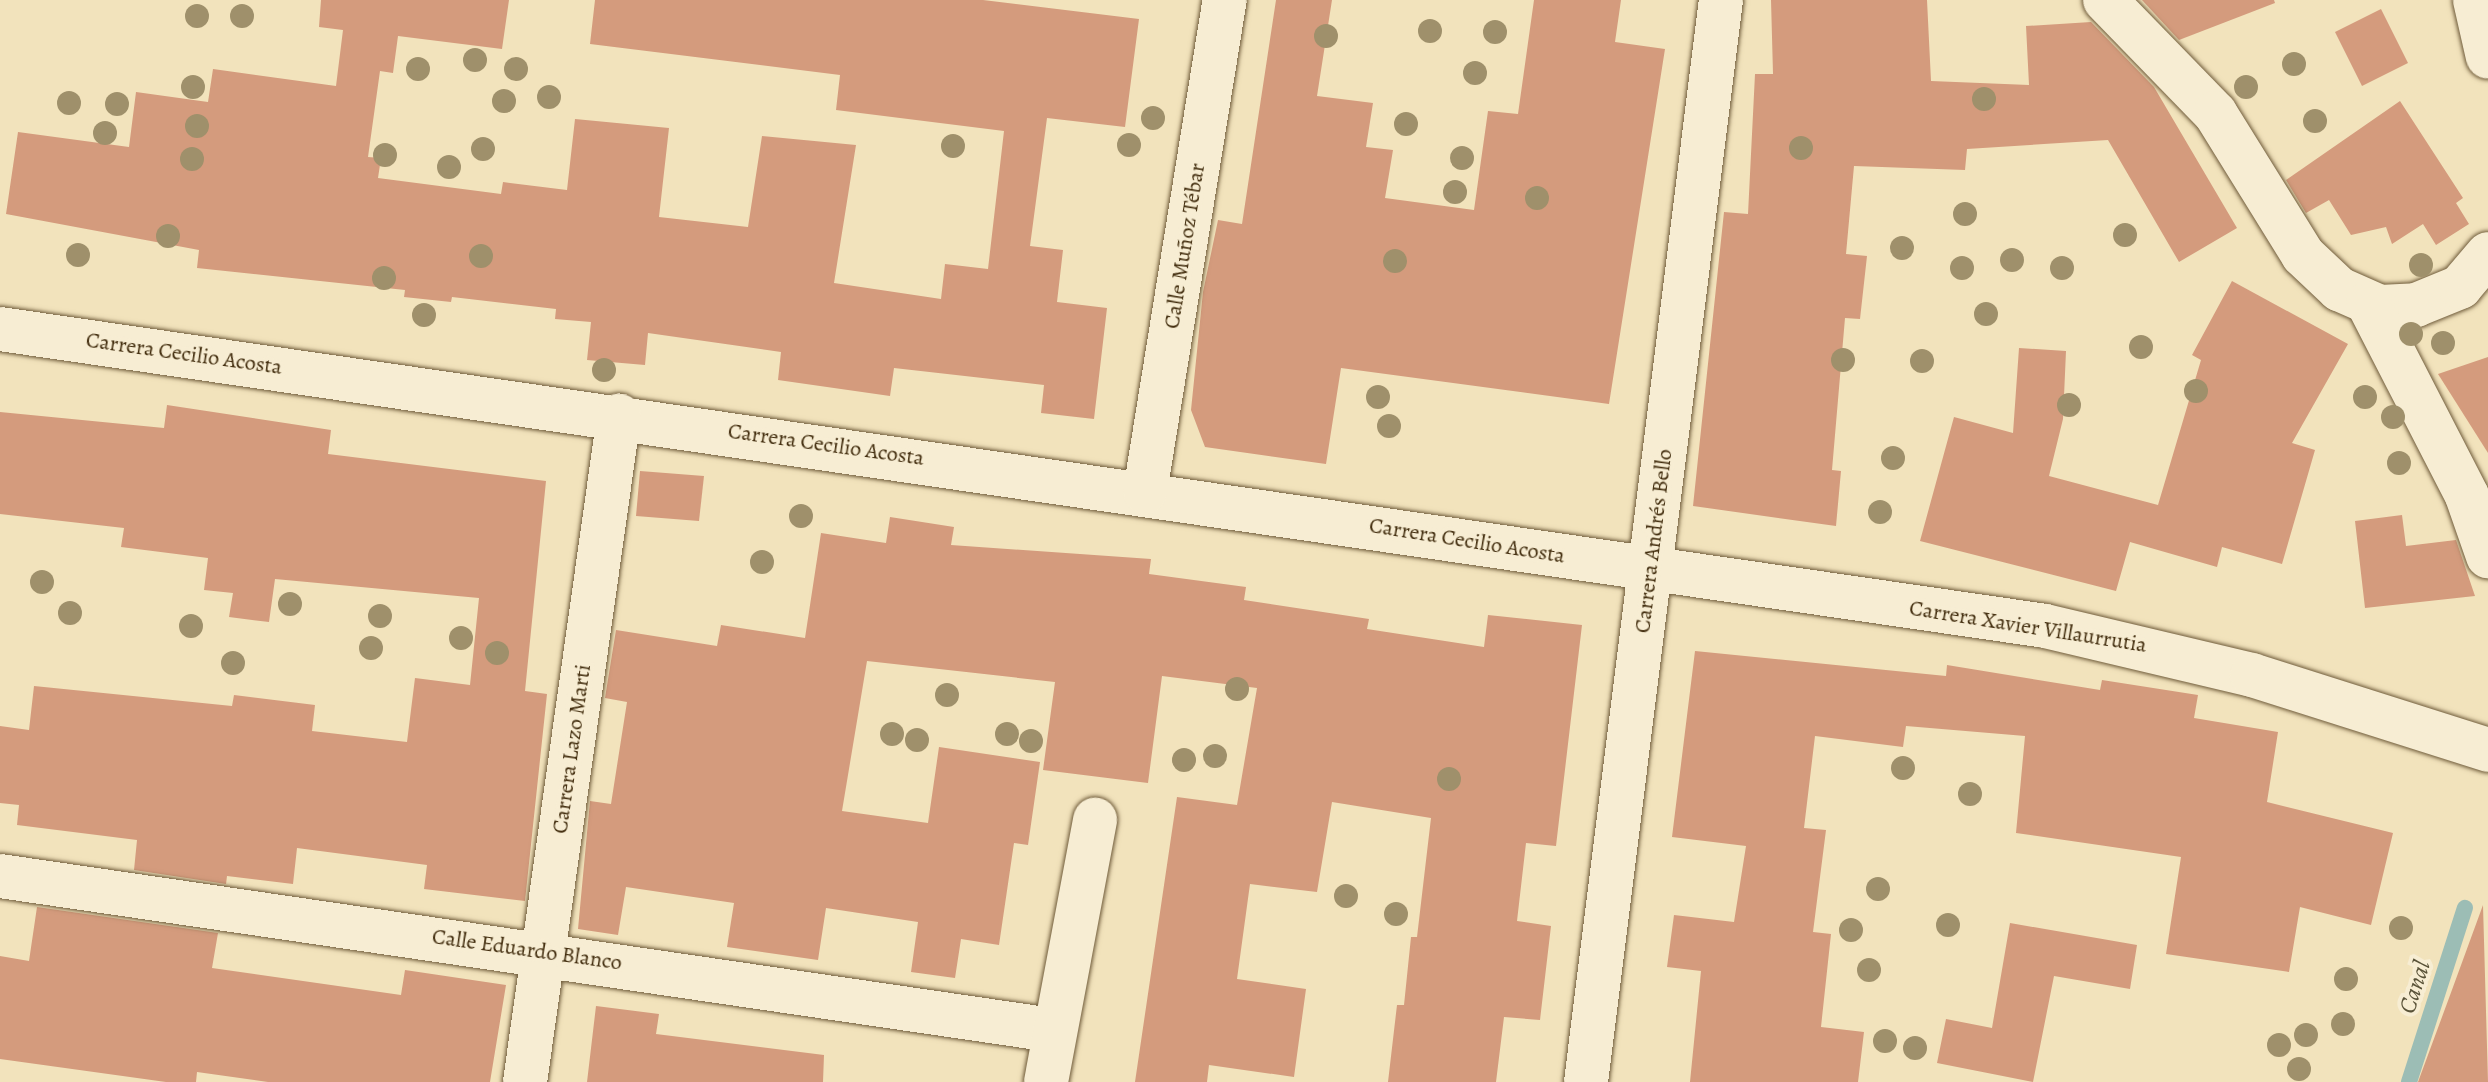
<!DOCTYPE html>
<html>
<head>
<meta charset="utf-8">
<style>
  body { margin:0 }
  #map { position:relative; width:2488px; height:1082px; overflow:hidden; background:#f2e3bc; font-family:Alegreya,serif }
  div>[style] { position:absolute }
  .stream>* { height:16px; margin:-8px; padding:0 8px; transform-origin:8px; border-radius:8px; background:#9cbdb5 }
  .building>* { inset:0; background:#d49b7d }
  .roads { filter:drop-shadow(0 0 2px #6f5b3a) drop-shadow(0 0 2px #6f5b3a) }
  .minor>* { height:44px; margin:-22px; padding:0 22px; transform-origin:22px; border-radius:22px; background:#f7edd3 }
  .trees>* { width:24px; height:24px; margin:-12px; border-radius:50%; background:#9f906b }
  span { translate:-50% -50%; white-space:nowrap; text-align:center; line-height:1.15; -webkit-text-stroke:8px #f7edd3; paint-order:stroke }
  .street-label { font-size:22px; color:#432e0f }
  .water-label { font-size:24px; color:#595238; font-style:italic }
</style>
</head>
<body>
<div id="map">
  <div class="stream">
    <i style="left:2409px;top:1082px;width:183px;rotate:-72.2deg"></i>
  </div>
  <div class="building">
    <i style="clip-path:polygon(321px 0,509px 0,502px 49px,398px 36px,393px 73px,380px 71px,368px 157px,381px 158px,378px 178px,501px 194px,503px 182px,567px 190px,575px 119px,669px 128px,659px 217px,748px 227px,762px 136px,856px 145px,834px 283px,941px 299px,945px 264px,988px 269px,1004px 131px,836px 110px,840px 75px,590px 44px,595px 0,983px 0,1139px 19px,1125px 127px,1047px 118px,1030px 246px,1063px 250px,1057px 302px,1107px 308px,1094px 419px,1041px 413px,1044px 385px,894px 368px,890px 396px,778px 380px,781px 352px,648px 333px,645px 365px,587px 360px,591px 322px,555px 319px,556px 309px,452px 297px,451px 302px,404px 297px,405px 290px,197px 268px,199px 250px,6px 214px,18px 132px,129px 147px,136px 92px,208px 102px,213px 69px,336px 86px,343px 30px,319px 27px)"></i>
    <i style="clip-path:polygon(1276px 0,1332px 0,1317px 96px,1373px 103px,1366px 147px,1393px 150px,1385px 198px,1474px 210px,1488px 111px,1518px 114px,1534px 0,1621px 0,1615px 42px,1665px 49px,1609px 404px,1341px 368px,1326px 464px,1205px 447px,1191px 410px,1203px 292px,1218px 220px,1242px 224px)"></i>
    <i style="clip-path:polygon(1771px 0,1927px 0,1931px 81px,2029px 85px,2026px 26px,2091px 22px,2154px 87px,2237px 228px,2179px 262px,2108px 140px,1967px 149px,1965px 170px,1854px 166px,1846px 254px,1867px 256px,1860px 319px,1845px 318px,1832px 470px,1841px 471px,1836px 526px,1693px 506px,1724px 212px,1748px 214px,1755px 74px,1773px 74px)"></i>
    <i style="clip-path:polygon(2142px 0,2274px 0,2275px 3px,2179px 40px)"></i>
    <i style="clip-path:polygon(2381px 9px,2408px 63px,2362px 86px,2335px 32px)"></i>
    <i style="clip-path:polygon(2400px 101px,2463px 198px,2456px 203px,2469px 224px,2436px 245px,2423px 224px,2392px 244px,2386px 227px,2351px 235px,2329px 200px,2306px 213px,2286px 180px)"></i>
    <i style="clip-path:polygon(2232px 281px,2348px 344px,2292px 443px,2315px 450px,2282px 564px,2222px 547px,2217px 567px,2130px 542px,2116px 591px,1920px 541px,1954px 417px,2013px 433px,2019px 348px,2066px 351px,2063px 419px,2049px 476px,2158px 505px,2201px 360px,2192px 355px)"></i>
    <i style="clip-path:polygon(2488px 357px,2488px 453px,2438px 374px)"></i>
    <i style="clip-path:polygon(167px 405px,331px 430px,328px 454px,546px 481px,525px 691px,547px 694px,525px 901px,424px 889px,427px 865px,297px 848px,293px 884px,227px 876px,226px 884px,134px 870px,137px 840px,17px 825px,19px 805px,0 803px,0 726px,29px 730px,34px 686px,232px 706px,234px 695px,315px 705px,312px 731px,407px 742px,415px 678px,470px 685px,479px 598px,275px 579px,269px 622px,229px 617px,233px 593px,204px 590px,208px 558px,121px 547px,124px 528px,0 514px,0 412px,164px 428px)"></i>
    <i style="clip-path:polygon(640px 471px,704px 476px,699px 521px,636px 516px)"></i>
    <i style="clip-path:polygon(2402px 515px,2406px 546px,2456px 540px,2475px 596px,2365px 608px,2355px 521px)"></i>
    <i style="clip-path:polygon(890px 517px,954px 527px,951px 545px,1151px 559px,1149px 574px,1246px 587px,1244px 600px,1369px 619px,1367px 629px,1484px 647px,1488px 615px,1582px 625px,1556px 846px,1526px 843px,1517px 921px,1551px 926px,1540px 1020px,1504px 1017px,1496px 1082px,1388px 1082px,1397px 1005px,1404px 1005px,1411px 937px,1417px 937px,1431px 818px,1332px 802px,1317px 892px,1250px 884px,1237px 979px,1306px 989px,1294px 1077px,1209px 1065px,1207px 1082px,1135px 1082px,1177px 797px,1237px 805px,1257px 688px,1162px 676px,1148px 783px,1043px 770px,1055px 682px,867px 661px,842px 811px,928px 823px,939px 747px,1040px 762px,1028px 845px,1014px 843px,999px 945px,961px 939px,955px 978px,911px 972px,918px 922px,826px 908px,818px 960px,727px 947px,734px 903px,626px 887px,618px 935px,578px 929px,590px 801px,611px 804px,627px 702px,605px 698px,616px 630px,717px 646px,721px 625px,805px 638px,821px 533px,886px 543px)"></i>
    <i style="clip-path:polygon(1695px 651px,1946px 676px,1947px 665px,2100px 690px,2102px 680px,2198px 695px,2194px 718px,2278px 732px,2267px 802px,2393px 833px,2371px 925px,2300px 907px,2289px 972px,2166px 954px,2181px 857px,2016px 833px,2025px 736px,1906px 726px,1903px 747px,1815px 736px,1804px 828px,1826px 830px,1813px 932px,1831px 934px,1821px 1027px,1864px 1032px,1858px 1082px,1690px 1082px,1701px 971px,1667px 967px,1674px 915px,1734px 922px,1746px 846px,1672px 837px)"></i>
    <i style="clip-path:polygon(2483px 905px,2488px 1082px,2418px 1082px,2449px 998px)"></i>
    <i style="clip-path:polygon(37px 907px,218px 933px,212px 968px,401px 995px,405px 970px,506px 985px,490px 1082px,268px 1082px,197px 1072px,196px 1082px,166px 1082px,0 1059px,0 956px,29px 961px)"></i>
    <i style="clip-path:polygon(2010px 923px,2137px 945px,2130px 989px,2054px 976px,2033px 1082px,1937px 1063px,1946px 1019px,1992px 1028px)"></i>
    <i style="clip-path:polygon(596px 1006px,659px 1014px,656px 1034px,824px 1055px,823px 1082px,587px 1082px)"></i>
  </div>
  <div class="roads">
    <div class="minor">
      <i style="left:2105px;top:0;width:158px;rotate:45.8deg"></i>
      <i style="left:2215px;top:113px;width:167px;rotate:58.2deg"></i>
      <i style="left:2303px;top:255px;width:50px;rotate:43.4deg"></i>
      <i style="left:2339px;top:289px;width:45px;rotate:23.7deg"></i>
      <i style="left:2380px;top:307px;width:36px;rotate:-3deg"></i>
      <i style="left:2416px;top:305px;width:48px;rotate:-22.2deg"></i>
      <i style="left:2460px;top:287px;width:43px;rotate:-49.7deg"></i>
      <i style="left:2475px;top:0;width:58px;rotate:77.2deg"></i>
      <i style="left:2368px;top:303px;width:217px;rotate:62.8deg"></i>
      <i style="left:2467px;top:496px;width:64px;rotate:70.7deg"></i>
      <i style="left:0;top:329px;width:2066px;rotate:8.26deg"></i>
      <i style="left:2045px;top:626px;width:213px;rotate:13.3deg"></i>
      <i style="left:2252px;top:675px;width:248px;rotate:17.6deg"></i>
      <i style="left:1145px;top:492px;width:498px;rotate:-80.8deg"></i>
      <i style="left:0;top:876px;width:1063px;rotate:8.33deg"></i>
      <i style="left:525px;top:1082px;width:673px;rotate:-81.97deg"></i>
      <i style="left:1046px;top:1082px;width:267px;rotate:-79.4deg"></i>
      <i style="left:1586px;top:1082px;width:1090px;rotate:-82.89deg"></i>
    </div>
  </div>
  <div class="trees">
    <i style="left:197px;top:16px"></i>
    <i style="left:242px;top:16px"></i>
    <i style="left:1430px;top:31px"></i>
    <i style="left:1495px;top:32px"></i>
    <i style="left:1326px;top:36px"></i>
    <i style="left:475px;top:60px"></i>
    <i style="left:2294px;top:64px"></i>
    <i style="left:418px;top:69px"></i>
    <i style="left:516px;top:69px"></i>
    <i style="left:1475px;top:73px"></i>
    <i style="left:193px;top:87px"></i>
    <i style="left:2246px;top:87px"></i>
    <i style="left:549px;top:97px"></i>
    <i style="left:1984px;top:99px"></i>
    <i style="left:504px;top:101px"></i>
    <i style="left:69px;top:103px"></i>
    <i style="left:117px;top:104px"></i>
    <i style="left:1153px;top:118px"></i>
    <i style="left:2315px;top:121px"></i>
    <i style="left:1406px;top:124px"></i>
    <i style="left:197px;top:126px"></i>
    <i style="left:105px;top:133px"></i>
    <i style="left:1129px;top:145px"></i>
    <i style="left:953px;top:146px"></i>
    <i style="left:1801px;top:148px"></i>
    <i style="left:483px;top:149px"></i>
    <i style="left:385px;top:155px"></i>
    <i style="left:1462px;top:158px"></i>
    <i style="left:192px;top:159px"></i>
    <i style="left:449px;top:167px"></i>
    <i style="left:1455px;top:192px"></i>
    <i style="left:1537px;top:198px"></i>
    <i style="left:1965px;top:214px"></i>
    <i style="left:2125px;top:235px"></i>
    <i style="left:168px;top:236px"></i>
    <i style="left:1902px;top:248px"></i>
    <i style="left:78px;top:255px"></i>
    <i style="left:481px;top:256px"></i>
    <i style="left:2012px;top:260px"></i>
    <i style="left:1395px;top:261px"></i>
    <i style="left:2421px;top:265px"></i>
    <i style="left:1962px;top:268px"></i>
    <i style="left:2062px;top:268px"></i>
    <i style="left:384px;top:278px"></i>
    <i style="left:1986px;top:314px"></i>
    <i style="left:424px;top:315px"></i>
    <i style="left:2411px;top:334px"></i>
    <i style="left:2443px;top:343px"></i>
    <i style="left:2141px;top:347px"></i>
    <i style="left:1843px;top:360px"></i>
    <i style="left:1922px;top:361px"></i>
    <i style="left:604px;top:370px"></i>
    <i style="left:2196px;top:391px"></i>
    <i style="left:1378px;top:397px"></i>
    <i style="left:2365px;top:397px"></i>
    <i style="left:2069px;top:405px"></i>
    <i style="left:2393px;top:417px"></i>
    <i style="left:1389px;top:426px"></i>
    <i style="left:1893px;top:458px"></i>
    <i style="left:2399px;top:463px"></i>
    <i style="left:1880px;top:512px"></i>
    <i style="left:801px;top:516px"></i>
    <i style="left:762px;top:562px"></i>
    <i style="left:42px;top:582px"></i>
    <i style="left:290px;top:604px"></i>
    <i style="left:70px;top:613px"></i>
    <i style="left:380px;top:616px"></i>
    <i style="left:191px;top:626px"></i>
    <i style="left:461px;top:638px"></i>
    <i style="left:371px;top:648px"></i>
    <i style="left:497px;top:653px"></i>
    <i style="left:233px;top:663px"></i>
    <i style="left:1237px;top:689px"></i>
    <i style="left:947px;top:695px"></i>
    <i style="left:892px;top:734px"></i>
    <i style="left:1007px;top:734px"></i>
    <i style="left:917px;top:740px"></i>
    <i style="left:1031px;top:741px"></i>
    <i style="left:1215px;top:756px"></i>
    <i style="left:1184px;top:760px"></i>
    <i style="left:1903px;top:768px"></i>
    <i style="left:1449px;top:779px"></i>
    <i style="left:1970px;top:794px"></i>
    <i style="left:1878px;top:889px"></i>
    <i style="left:1346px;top:896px"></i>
    <i style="left:1396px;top:914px"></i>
    <i style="left:1948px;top:925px"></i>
    <i style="left:2401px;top:928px"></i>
    <i style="left:1851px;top:930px"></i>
    <i style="left:1869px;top:970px"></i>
    <i style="left:2346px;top:979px"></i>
    <i style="left:2343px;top:1024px"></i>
    <i style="left:2306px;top:1035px"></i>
    <i style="left:1885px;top:1041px"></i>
    <i style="left:2279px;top:1045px"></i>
    <i style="left:1915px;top:1048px"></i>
    <i style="left:2299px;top:1069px"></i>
  </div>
  <div class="street-label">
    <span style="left:1185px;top:246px;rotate:-81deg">Calle Muñoz Tébar</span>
    <span style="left:184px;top:354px;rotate:8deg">Carrera Cecilio Acosta</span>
    <span style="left:826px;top:445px;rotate:8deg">Carrera Cecilio Acosta</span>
    <span style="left:1467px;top:541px;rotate:9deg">Carrera Cecilio Acosta</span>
    <span style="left:1654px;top:541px;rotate:-83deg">Carrera Andrés Bello</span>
    <span style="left:2028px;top:627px;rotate:9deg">Carrera Xavier Villaurrutia</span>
    <span style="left:572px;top:749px;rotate:-82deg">Carrera Lazo Marti</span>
    <span style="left:527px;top:950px;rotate:8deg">Calle Eduardo Blanco</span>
  </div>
  <div class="water-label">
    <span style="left:2415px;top:987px;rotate:-72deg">Canal</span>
  </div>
</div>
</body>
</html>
